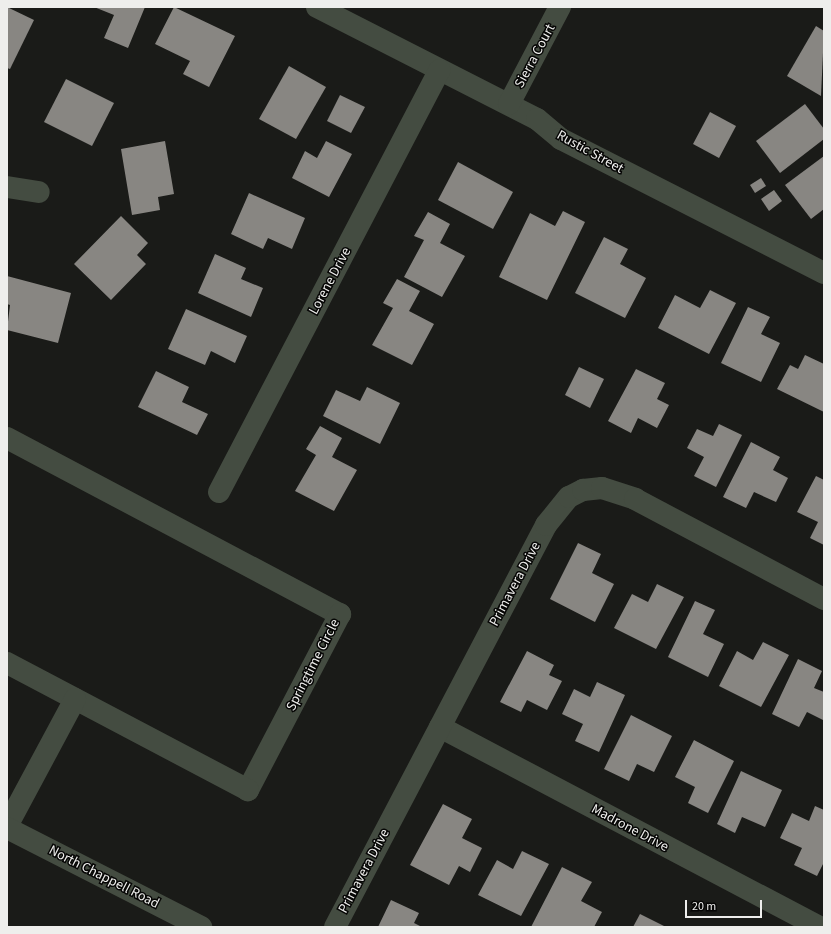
<!DOCTYPE html>
<html>
<head>
<meta charset="utf-8">
<style>
  body { margin:0 }
  #map { position:relative; width:831px; height:934px; overflow:hidden; background:#1a1b18; font-family:"Source Sans 3",sans-serif }
  div>[style] { position:absolute }
  .building>* { inset:0; background:#888682 }
  .minor>* { height:22px; margin:-11px; padding:0 11px; transform-origin:11px; border-radius:11px; background:#444c41 }
  span { translate:-50% -50%; white-space:nowrap; text-align:center; line-height:1.15; -webkit-text-stroke:3px #060605; paint-order:stroke }
  .street-label { font-size:14px; color:#eeeeec }
  .frame { position:absolute; inset:0; border:8px solid #eeeeec; pointer-events:none }
  .scale { position:absolute; left:685px; top:900px; width:77px; height:18px; box-sizing:border-box; border:2px solid #eeeeec; border-top:0; padding-left:5px; font-size:12px; line-height:14px; white-space:nowrap; color:#eeeeec; -webkit-text-stroke:3px #060605; paint-order:stroke }
</style>
</head>
<body>
<div id="map">
  <div class="building">
    <i style="clip-path:polygon(7px 7px,34px 20px,10px 69px,7px 68px)"></i>
    <i style="clip-path:polygon(94px 7px,145px 7px,128px 48px,104px 38px,114px 15px)"></i>
    <i style="clip-path:polygon(174px 7px,235px 36px,209px 87px,183px 74px,190px 61px,155px 44px)"></i>
    <i style="clip-path:polygon(816px 26px,824px 31px,821px 96px,787px 76px)"></i>
    <i style="clip-path:polygon(289px 66px,326px 87px,296px 139px,259px 119px)"></i>
    <i style="clip-path:polygon(66px 79px,114px 103px,92px 146px,44px 122px)"></i>
    <i style="clip-path:polygon(340px 95px,365px 107px,351px 133px,327px 121px)"></i>
    <i style="clip-path:polygon(805px 104px,824px 129px,824px 139px,780px 173px,756px 141px)"></i>
    <i style="clip-path:polygon(710px 112px,736px 126px,719px 158px,693px 144px)"></i>
    <i style="clip-path:polygon(165px 141px,174px 194px,158px 197px,160px 210px,132px 215px,121px 149px)"></i>
    <i style="clip-path:polygon(326px 141px,352px 154px,329px 197px,292px 178px,305px 151px,317px 158px)"></i>
    <i style="clip-path:polygon(824px 156px,824px 209px,811px 219px,785px 185px)"></i>
    <i style="clip-path:polygon(458px 162px,513px 192px,493px 229px,438px 200px)"></i>
    <i style="clip-path:polygon(761px 178px,766px 186px,755px 193px,750px 185px)"></i>
    <i style="clip-path:polygon(774px 190px,782px 201px,769px 211px,761px 199px)"></i>
    <i style="clip-path:polygon(249px 193px,305px 218px,292px 249px,268px 238px,263px 249px,231px 234px)"></i>
    <i style="clip-path:polygon(563px 211px,585px 222px,547px 300px,499px 277px,530px 213px,555px 226px)"></i>
    <i style="clip-path:polygon(428px 212px,450px 224px,440px 243px,465px 256px,442px 297px,404px 277px,424px 240px,414px 236px)"></i>
    <i style="clip-path:polygon(121px 216px,148px 243px,137px 255px,146px 264px,111px 300px,74px 264px)"></i>
    <i style="clip-path:polygon(604px 237px,628px 249px,620px 264px,646px 278px,625px 318px,575px 293px)"></i>
    <i style="clip-path:polygon(215px 254px,246px 268px,241px 279px,263px 288px,251px 317px,198px 293px)"></i>
    <i style="clip-path:polygon(7px 276px,71px 293px,58px 343px,7px 330px,10px 305px,7px 304px)"></i>
    <i style="clip-path:polygon(397px 279px,420px 291px,409px 311px,434px 324px,412px 365px,372px 345px,393px 308px,383px 303px)"></i>
    <i style="clip-path:polygon(710px 290px,736px 303px,709px 354px,658px 328px,675px 295px,700px 308px)"></i>
    <i style="clip-path:polygon(748px 307px,770px 317px,761px 334px,780px 343px,761px 382px,721px 363px)"></i>
    <i style="clip-path:polygon(186px 309px,247px 336px,235px 363px,211px 351px,205px 365px,168px 349px)"></i>
    <i style="clip-path:polygon(805px 355px,824px 364px,824px 412px,777px 389px,790px 365px,798px 369px)"></i>
    <i style="clip-path:polygon(579px 367px,604px 379px,590px 408px,565px 395px)"></i>
    <i style="clip-path:polygon(636px 369px,665px 383px,657px 399px,669px 405px,657px 428px,638px 418px,631px 433px,608px 421px)"></i>
    <i style="clip-path:polygon(156px 371px,189px 387px,182px 402px,208px 414px,197px 435px,138px 407px)"></i>
    <i style="clip-path:polygon(367px 387px,400px 403px,380px 444px,323px 416px,336px 390px,360px 401px)"></i>
    <i style="clip-path:polygon(719px 424px,742px 435px,716px 487px,694px 476px,704px 457px,687px 448px,697px 429px,713px 436px)"></i>
    <i style="clip-path:polygon(320px 426px,342px 438px,332px 457px,357px 470px,334px 511px,295px 491px,316px 455px,306px 449px)"></i>
    <i style="clip-path:polygon(751px 442px,780px 457px,773px 470px,788px 478px,776px 502px,754px 492px,746px 508px,723px 497px)"></i>
    <i style="clip-path:polygon(816px 476px,824px 480px,824px 545px,810px 538px,818px 522px,797px 512px)"></i>
    <i style="clip-path:polygon(578px 543px,601px 554px,592px 573px,614px 584px,595px 622px,550px 599px)"></i>
    <i style="clip-path:polygon(657px 584px,684px 597px,656px 649px,614px 628px,632px 594px,648px 602px)"></i>
    <i style="clip-path:polygon(695px 601px,715px 610px,703px 634px,724px 644px,708px 677px,668px 657px)"></i>
    <i style="clip-path:polygon(763px 642px,789px 655px,761px 707px,719px 686px,737px 651px,753px 660px)"></i>
    <i style="clip-path:polygon(527px 651px,554px 665px,549px 675px,562px 681px,547px 710px,527px 700px,521px 712px,500px 702px)"></i>
    <i style="clip-path:polygon(798px 659px,822px 671px,814px 688px,824px 692px,823px 720px,807px 712px,799px 727px,772px 714px)"></i>
    <i style="clip-path:polygon(597px 682px,625px 695px,599px 752px,575px 741px,583px 724px,562px 714px,574px 689px,590px 697px)"></i>
    <i style="clip-path:polygon(631px 715px,672px 736px,654px 772px,637px 764px,629px 781px,604px 769px)"></i>
    <i style="clip-path:polygon(694px 740px,734px 761px,708px 813px,688px 803px,695px 787px,675px 777px)"></i>
    <i style="clip-path:polygon(741px 771px,782px 790px,765px 827px,742px 817px,735px 833px,717px 824px)"></i>
    <i style="clip-path:polygon(443px 804px,472px 819px,462px 838px,482px 848px,470px 872px,459px 866px,449px 885px,410px 865px)"></i>
    <i style="clip-path:polygon(815px 806px,824px 810px,824px 862px,817px 876px,794px 865px,802px 848px,780px 838px,792px 813px,809px 821px)"></i>
    <i style="clip-path:polygon(522px 851px,549px 864px,521px 916px,478px 895px,497px 860px,513px 869px)"></i>
    <i style="clip-path:polygon(562px 867px,592px 882px,581px 901px,602px 912px,594px 927px,531px 927px)"></i>
    <i style="clip-path:polygon(391px 900px,419px 913px,414px 923px,422px 927px,378px 927px)"></i>
    <i style="clip-path:polygon(640px 914px,666px 927px,633px 927px)"></i>
  </div>
  <div class="minor">
    <i style="left:317px;top:7px;width:247px;rotate:27deg"></i>
    <i style="left:537px;top:119px;width:31px;rotate:40deg"></i>
    <i style="left:561px;top:139px;width:295px;rotate:27deg"></i>
    <i style="left:509px;top:104px;width:110px;rotate:-62.3deg"></i>
    <i style="left:7px;top:187px;width:32px;rotate:9deg"></i>
    <i style="left:7px;top:438px;width:377px;rotate:27.9deg"></i>
    <i style="left:340px;top:614px;width:199px;rotate:117.6deg"></i>
    <i style="left:248px;top:790px;width:272px;rotate:-152.2deg"></i>
    <i style="left:219px;top:492px;width:476px;rotate:-62.4deg"></i>
    <i style="left:440px;top:727px;width:429px;rotate:27.8deg"></i>
    <i style="left:7px;top:826px;width:144px;rotate:-61.8deg"></i>
    <i style="left:7px;top:828px;width:218px;rotate:27deg"></i>
    <i style="left:335px;top:927px;width:454px;rotate:-62.3deg"></i>
    <i style="left:546px;top:525px;width:36px;rotate:-51deg"></i>
    <i style="left:569px;top:497px;width:16px;rotate:-27deg"></i>
    <i style="left:583px;top:490px;width:19px;rotate:-6deg"></i>
    <i style="left:602px;top:488px;width:35px;rotate:18deg"></i>
    <i style="left:635px;top:499px;width:214px;rotate:27.9deg"></i>
  </div>
  <div class="street-label">
    <span style="left:535px;top:56px;rotate:-62deg">Sierra Court</span>
    <span style="left:590px;top:152px;rotate:29deg">Rustic Street</span>
    <span style="left:330px;top:281px;rotate:-62deg">Lorene Drive</span>
    <span style="left:515px;top:584px;rotate:-62deg">Primavera Drive</span>
    <span style="left:313px;top:665px;rotate:-63deg">Springtime Circle</span>
    <span style="left:630px;top:828px;rotate:28deg">Madrone Drive</span>
    <span style="left:364px;top:871px;rotate:-62deg">Primavera Drive</span>
    <span style="left:104px;top:877px;rotate:27deg">North Chappell Road</span>
  </div>
  <div class="frame"></div>
  <div class="scale">20 m</div>
</div>
</body>
</html>
